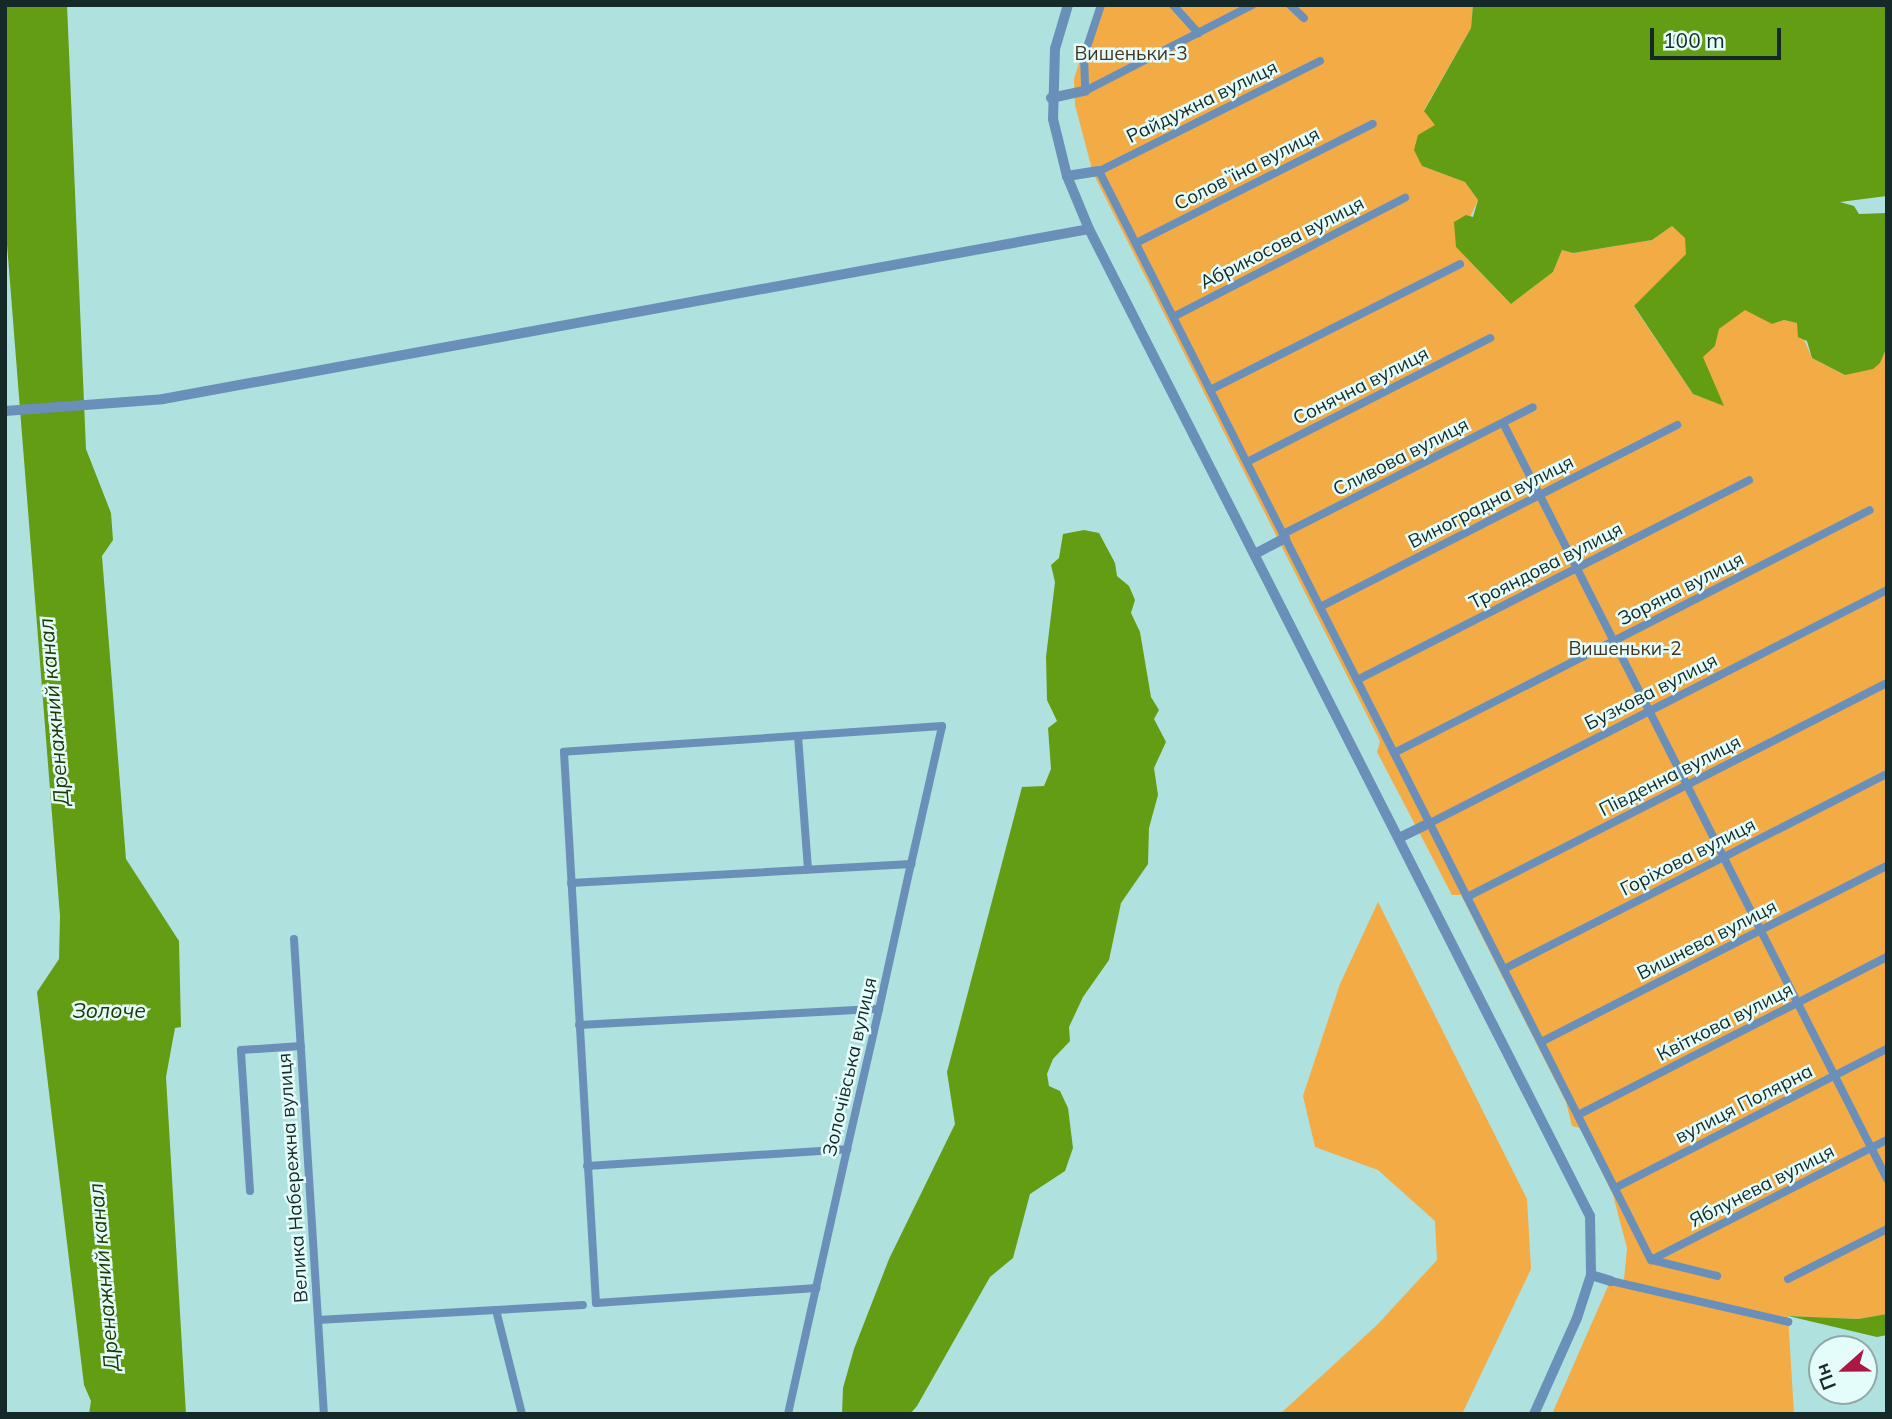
<!DOCTYPE html>
<html>
<head>
<meta charset="utf-8">
<style>
  body { margin:0 }
  #map { position:relative; width:1892px; height:1419px; overflow:hidden; background:#afe1de; font-family:Mulish,sans-serif }
  div>[style] { position:absolute }
  .green>* { inset:0; background:#f3ab46 }
  .water>* { inset:0; background:#639d14 }
  .minor>* { height:8px; margin:-4px; padding:0 4px; transform-origin:4px; border-radius:4px; background:#6a90ba }
  .tertiary>* { height:10px; margin:-5px; padding:0 5px; transform-origin:5px; border-radius:5px; background:#6a90ba }
  span { translate:-50% -50%; white-space:nowrap; text-align:center; line-height:1.15; -webkit-text-stroke:5px #e4fdfb; paint-order:stroke }
  .park-label { font-size:19px; color:#443420 }
  .street-label { font-size:19px; color:#152928 }
  .water-label { font-size:21px; color:#213805; font-style:italic }
  .frame { position:absolute; inset:0; border:7px solid #152928; pointer-events:none }
  .north { position:absolute; left:1808px; top:1335px; width:70px; height:70px; box-sizing:border-box; background:#e4fdfb; border:2px solid #91a8a7; border-radius:50%; rotate:249deg; font-size:19px; font-weight:700; line-height:28px; text-align:center; color:#152928 }
  .north::after { content:''; display:block; margin:auto; width:24px; height:32px; background:#ac1844; clip-path:polygon(50% 0,100% 100%,50% 72%,0 100%) }
  .scale { position:absolute; left:1650px; top:28px; width:131px; height:32px; box-sizing:border-box; border:4px solid #152928; border-top:0; padding-left:9px; font-size:21px; line-height:24px; white-space:nowrap; color:#152928; -webkit-text-stroke:5px #e4fdfb; paint-order:stroke }
</style>
</head>
<body>
<div id="map">
  <div class="green">
    <i style="clip-path:polygon(1097px 5px,1473px 5px,1471px 28px,1424px 110px,1436px 125px,1429px 129px,1422px 166px,1465px 182px,1478px 200px,1456px 247px,1511px 304px,1553px 272px,1562px 250px,1573px 253px,1652px 240px,1672px 226px,1686px 238px,1686px 254px,1634px 307px,1693px 394px,1723px 405px,1702px 357px,1715px 346px,1719px 329px,1745px 309px,1772px 324px,1784px 320px,1797px 323px,1812px 358px,1845px 375px,1880px 363px,1887px 347px,1887px 1314px,1858px 1319px,1788px 1316px,1794px 1414px,1552px 1414px,1612px 1277px,1624px 1280px,1627px 1248px,1613px 1195px,1580px 1128px,1572px 1126px,1566px 1102px,1461px 895px,1452px 895px,1377px 752px,1380px 741px,1093px 173px,1075px 105px,1074px 79px)"></i>
    <i style="clip-path:polygon(1378px 902px,1527px 1199px,1531px 1269px,1462px 1414px,1280px 1414px,1377px 1325px,1437px 1260px,1435px 1221px,1378px 1170px,1315px 1147px,1303px 1096px,1340px 984px)"></i>
  </div>
  <div class="water">
    <i style="clip-path:polygon(5px 5px,67px 5px,86px 449px,111px 513px,113px 540px,102px 556px,126px 859px,179px 941px,181px 1027px,175px 1028px,166px 1077px,186px 1414px,89px 1414px,91px 1401px,84px 1385px,37px 992px,59px 959px,60px 916px,5px 219px)"></i>
    <i style="clip-path:polygon(1473px 5px,1887px 5px,1887px 196px,1840px 202px,1854px 206px,1859px 214px,1887px 213px,1887px 347px,1880px 363px,1873px 369px,1845px 375px,1812px 358px,1807px 341px,1798px 337px,1797px 323px,1784px 320px,1772px 324px,1745px 310px,1719px 329px,1715px 346px,1703px 357px,1724px 406px,1693px 394px,1634px 306px,1686px 254px,1685px 238px,1672px 226px,1652px 240px,1573px 253px,1562px 250px,1553px 272px,1511px 304px,1456px 247px,1454px 222px,1466px 215px,1473px 217px,1478px 200px,1465px 182px,1422px 166px,1414px 150px,1418px 135px,1435px 125px,1424px 111px,1471px 28px)"></i>
    <i style="clip-path:polygon(1084px 530px,1099px 533px,1115px 563px,1117px 576px,1129px 586px,1135px 600px,1131px 613px,1140px 632px,1151px 697px,1159px 710px,1154px 719px,1166px 742px,1154px 768px,1158px 795px,1149px 828px,1148px 864px,1121px 903px,1109px 960px,1083px 997px,1069px 1027px,1070px 1041px,1053px 1059px,1047px 1074px,1049px 1086px,1060px 1091px,1068px 1108px,1073px 1148px,1065px 1171px,1030px 1194px,1013px 1258px,990px 1277px,917px 1406px,910px 1414px,842px 1414px,843px 1388px,854px 1349px,889px 1259px,955px 1124px,947px 1072px,1022px 787px,1044px 786px,1051px 769px,1048px 728px,1057px 721px,1047px 700px,1046px 657px,1055px 582px,1051px 565px,1059px 558px,1063px 534px)"></i>
    <i style="clip-path:polygon(1887px 1314px,1887px 1335px,1877px 1337px,1788px 1316px,1858px 1319px)"></i>
  </div>
  <div class="minor">
    <i style="left:1101px;top:5px;width:54px;rotate:108.4deg"></i>
    <i style="left:1084px;top:56px;width:35px;rotate:88deg"></i>
    <i style="left:1085px;top:91px;width:188px;rotate:-27.2deg"></i>
    <i style="left:1173px;top:5px;width:38px;rotate:48deg"></i>
    <i style="left:1290px;top:5px;width:19px;rotate:43deg"></i>
    <i style="left:1320px;top:61px;width:247px;rotate:153.5deg"></i>
    <i style="left:1099px;top:171px;width:1221px;rotate:63.12deg"></i>
    <i style="left:1136px;top:243px;width:265px;rotate:-26.7deg"></i>
    <i style="left:1173px;top:317px;width:261px;rotate:-27.2deg"></i>
    <i style="left:1210px;top:390px;width:280px;rotate:-26.7deg"></i>
    <i style="left:1503px;top:423px;width:848px;rotate:63.07deg"></i>
    <i style="left:1247px;top:462px;width:273px;rotate:-27deg"></i>
    <i style="left:1283px;top:534px;width:280px;rotate:-26.9deg"></i>
    <i style="left:1320px;top:607px;width:401px;rotate:-27deg"></i>
    <i style="left:1357px;top:680px;width:440px;rotate:-27deg"></i>
    <i style="left:798px;top:736px;width:134px;rotate:85.7deg"></i>
    <i style="left:1394px;top:753px;width:534px;rotate:-27.04deg"></i>
    <i style="left:1430px;top:823px;width:513px;rotate:-27.01deg"></i>
    <i style="left:571px;top:883px;width:341px;rotate:-3.2deg"></i>
    <i style="left:1467px;top:897px;width:471px;rotate:-27deg"></i>
    <i style="left:294px;top:939px;width:476px;rotate:86.4deg"></i>
    <i style="left:1504px;top:969px;width:430px;rotate:-27deg"></i>
    <i style="left:579px;top:1025px;width:300px;rotate:-3.1deg"></i>
    <i style="left:1541px;top:1042px;width:388px;rotate:-27deg"></i>
    <i style="left:1578px;top:1115px;width:347px;rotate:-27.1deg"></i>
    <i style="left:587px;top:1166px;width:261px;rotate:-3.7deg"></i>
    <i style="left:1615px;top:1188px;width:305px;rotate:-27.1deg"></i>
    <i style="left:250px;top:1191px;width:141px;rotate:-93.7deg"></i>
    <i style="left:241px;top:1050px;width:60px;rotate:-3.8deg"></i>
    <i style="left:1651px;top:1260px;width:265px;rotate:-27deg"></i>
    <i style="left:1652px;top:1260px;width:67px;rotate:13.8deg"></i>
    <i style="left:1788px;top:1279px;width:111px;rotate:-26.8deg"></i>
    <i style="left:1611px;top:1281px;width:182px;rotate:13deg"></i>
    <i style="left:496px;top:1310px;width:87px;rotate:-3.3deg"></i>
    <i style="left:318px;top:1320px;width:178px;rotate:-3.2deg"></i>
    <i style="left:496px;top:1310px;width:107px;rotate:76deg"></i>
    <i style="left:788px;top:1414px;width:129px;rotate:-77.5deg"></i>
    <i style="left:816px;top:1288px;width:142px;rotate:-77.4deg"></i>
    <i style="left:847px;top:1149px;width:144px;rotate:-77.1deg"></i>
    <i style="left:879px;top:1009px;width:148px;rotate:-77.6deg"></i>
    <i style="left:911px;top:864px;width:141px;rotate:-77.3deg"></i>
    <i style="left:942px;top:726px;width:379px;rotate:176.1deg"></i>
    <i style="left:564px;top:752px;width:552px;rotate:86.68deg"></i>
    <i style="left:596px;top:1303px;width:221px;rotate:-3.9deg"></i>
  </div>
  <div class="tertiary">
    <i style="left:1068px;top:5px;width:46px;rotate:106.5deg"></i>
    <i style="left:1055px;top:49px;width:70px;rotate:91.6deg"></i>
    <i style="left:1053px;top:119px;width:59px;rotate:76.2deg"></i>
    <i style="left:1067px;top:176px;width:57px;rotate:67.5deg"></i>
    <i style="left:1089px;top:229px;width:1107px;rotate:63.09deg"></i>
    <i style="left:1590px;top:1216px;width:59px;rotate:89deg"></i>
    <i style="left:1591px;top:1275px;width:45px;rotate:108deg"></i>
    <i style="left:1577px;top:1318px;width:105px;rotate:114.1deg"></i>
    <i style="left:1051px;top:98px;width:35px;rotate:-12deg"></i>
    <i style="left:1067px;top:176px;width:32px;rotate:-9deg"></i>
    <i style="left:5px;top:411px;width:158px;rotate:-4.3deg"></i>
    <i style="left:163px;top:399px;width:941px;rotate:-10.4deg"></i>
    <i style="left:1255px;top:554px;width:34px;rotate:-28deg"></i>
    <i style="left:1399px;top:838px;width:34px;rotate:-26deg"></i>
    <i style="left:1591px;top:1275px;width:21px;rotate:17deg"></i>
  </div>
  <div class="park-label">
    <span style="left:1131px;top:54px">Вишеньки-3</span>
    <span style="left:1625px;top:649px">Вишеньки-2</span>
  </div>
  <div class="street-label">
    <span style="left:1202px;top:102px;rotate:-26deg">Райдужна вулиця</span>
    <span style="left:1247px;top:169px;rotate:-27deg">Соловʼїна вулиця</span>
    <span style="left:1282px;top:243px;rotate:-27deg">Абрикосова вулиця</span>
    <span style="left:1361px;top:386px;rotate:-27deg">Сонячна вулиця</span>
    <span style="left:1401px;top:457px;rotate:-27deg">Сливова вулиця</span>
    <span style="left:1491px;top:502px;rotate:-27deg">Виноградна вулиця</span>
    <span style="left:1546px;top:566px;rotate:-27deg">Трояндова вулиця</span>
    <span style="left:1681px;top:589px;rotate:-27deg">Зоряна вулиця</span>
    <span style="left:1651px;top:692px;rotate:-27deg">Бузкова вулиця</span>
    <span style="left:1670px;top:776px;rotate:-27deg">Південна вулиця</span>
    <span style="left:1688px;top:857px;rotate:-27deg">Горіхова вулиця</span>
    <span style="left:1707px;top:940px;rotate:-27deg">Вишнева вулиця</span>
    <span style="left:1725px;top:1022px;rotate:-27deg">Квіткова вулиця</span>
    <span style="left:850px;top:1067px;rotate:-77deg">Золочівська вулиця</span>
    <span style="left:1744px;top:1104px;rotate:-27deg">вулиця Полярна</span>
    <span style="left:293px;top:1178px;rotate:-94deg">Велика Набережна вулиця</span>
    <span style="left:1762px;top:1186px;rotate:-27deg">Яблунева вулиця</span>
  </div>
  <div class="water-label">
    <span style="left:53px;top:712px;rotate:-95deg">Дренажний канал</span>
    <span style="left:109px;top:1010px">Золоче</span>
    <span style="left:103px;top:1277px;rotate:-95deg">Дренажний канал</span>
  </div>
  <div class="frame"></div>
  <div class="north">Пн</div>
  <div class="scale">100 m</div>
</div>
</body>
</html>
